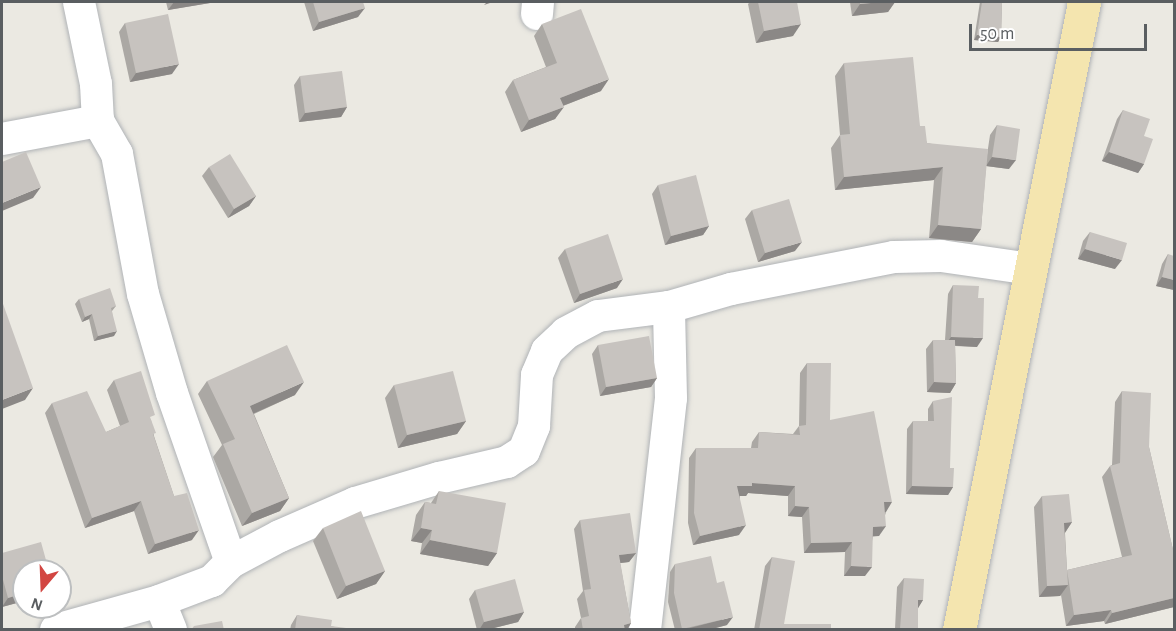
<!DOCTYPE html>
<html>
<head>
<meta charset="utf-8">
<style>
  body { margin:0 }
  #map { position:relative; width:1176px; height:631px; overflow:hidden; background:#ebe9e2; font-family:"Alegreya Sans",sans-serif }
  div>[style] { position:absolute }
  .roads { filter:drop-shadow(0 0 2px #b0b3b6) drop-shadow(0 0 2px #b0b3b6) }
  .minor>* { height:32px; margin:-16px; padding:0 16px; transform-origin:16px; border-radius:16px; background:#fff }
  .major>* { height:33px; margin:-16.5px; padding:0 16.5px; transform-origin:16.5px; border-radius:16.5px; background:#f4e5af }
  .wall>* { inset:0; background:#aba8a4 }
  .shaded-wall>* { inset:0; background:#8b8886 }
  .building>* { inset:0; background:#c7c3bf }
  span { translate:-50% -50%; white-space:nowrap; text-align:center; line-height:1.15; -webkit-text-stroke:4.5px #fff; paint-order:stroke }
  .frame { position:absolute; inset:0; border:3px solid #5a5e61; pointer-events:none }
  .north { position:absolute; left:12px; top:559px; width:60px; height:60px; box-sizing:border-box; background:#fff; border:2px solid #bdbfc0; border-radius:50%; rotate:199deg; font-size:16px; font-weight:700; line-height:24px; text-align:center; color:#5a5e61 }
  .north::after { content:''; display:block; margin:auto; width:21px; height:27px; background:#d24642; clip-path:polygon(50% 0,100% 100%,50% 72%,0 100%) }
  .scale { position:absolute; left:969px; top:24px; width:178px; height:27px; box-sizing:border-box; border:3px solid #5a5e61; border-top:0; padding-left:8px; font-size:18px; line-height:21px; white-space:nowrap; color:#5a5e61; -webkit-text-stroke:4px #fff; paint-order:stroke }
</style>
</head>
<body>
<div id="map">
  <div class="roads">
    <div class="minor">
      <i style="left:79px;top:2px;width:84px;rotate:78.3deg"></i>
      <i style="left:96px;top:84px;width:37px;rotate:87deg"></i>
      <i style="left:98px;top:121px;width:38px;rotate:60deg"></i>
      <i style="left:117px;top:154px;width:142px;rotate:79.5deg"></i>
      <i style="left:143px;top:294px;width:103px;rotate:73.7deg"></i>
      <i style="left:172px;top:393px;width:179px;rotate:70.8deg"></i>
      <i style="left:537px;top:14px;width:12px;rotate:-85deg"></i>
      <i style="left:2px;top:139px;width:98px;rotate:-10.6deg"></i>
      <i style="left:56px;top:630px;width:107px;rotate:-15.7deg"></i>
      <i style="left:171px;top:630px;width:31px;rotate:-112deg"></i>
      <i style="left:159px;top:601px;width:57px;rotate:-20.7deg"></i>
      <i style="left:212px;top:581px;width:27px;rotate:-45deg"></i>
      <i style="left:231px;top:562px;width:55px;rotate:-28deg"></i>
      <i style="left:280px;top:536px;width:82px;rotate:-23.7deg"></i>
      <i style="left:355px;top:503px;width:88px;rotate:-16.6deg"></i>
      <i style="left:439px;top:478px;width:70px;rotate:-13.2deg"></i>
      <i style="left:507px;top:462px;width:20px;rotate:-33deg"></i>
      <i style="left:524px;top:451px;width:27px;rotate:-68deg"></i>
      <i style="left:534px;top:426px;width:51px;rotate:-86.6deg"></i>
      <i style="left:537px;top:375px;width:26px;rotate:-67deg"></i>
      <i style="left:547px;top:351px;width:26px;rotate:-43deg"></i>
      <i style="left:566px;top:333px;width:36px;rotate:-28deg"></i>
      <i style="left:598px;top:316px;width:72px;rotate:-7.2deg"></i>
      <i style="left:669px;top:307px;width:65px;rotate:-16.2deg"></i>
      <i style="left:731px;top:289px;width:166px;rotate:-11.1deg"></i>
      <i style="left:894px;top:257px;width:47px;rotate:-1.2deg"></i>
      <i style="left:941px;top:256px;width:91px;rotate:8.2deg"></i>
      <i style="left:645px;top:630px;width:233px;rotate:-83.6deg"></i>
      <i style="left:671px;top:398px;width:91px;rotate:-91.3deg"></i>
    </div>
    <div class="major">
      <i style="left:959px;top:630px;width:640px;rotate:-78.74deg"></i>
    </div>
  </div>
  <div class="wall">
    <i style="clip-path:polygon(166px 2px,216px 2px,168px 10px)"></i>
    <i style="clip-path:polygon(304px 2px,363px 2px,358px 17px,313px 31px)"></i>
    <i style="clip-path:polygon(750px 2px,797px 2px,793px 36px,756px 43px,748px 4px)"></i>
    <i style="clip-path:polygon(850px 2px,895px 2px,888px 12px,852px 16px)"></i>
    <i style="clip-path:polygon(980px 2px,1002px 2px,1001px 37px,998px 42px,974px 40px)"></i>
    <i style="clip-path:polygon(125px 23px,172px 74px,130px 82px,119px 32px)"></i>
    <i style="clip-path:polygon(542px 24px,601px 91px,563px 106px,555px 119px,521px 132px,505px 92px,513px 80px,546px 67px,534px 36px)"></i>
    <i style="clip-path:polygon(844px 63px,920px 126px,927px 143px,987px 155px,990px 135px,997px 125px,1009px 169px,986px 166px,981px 229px,972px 242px,929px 238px,934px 180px,835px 190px,831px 148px,840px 135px,835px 76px)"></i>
    <i style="clip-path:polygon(300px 76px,347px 107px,341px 117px,299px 122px,294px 85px)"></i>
    <i style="clip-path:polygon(1123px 110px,1144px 136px,1144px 164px,1138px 173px,1102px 161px,1117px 119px)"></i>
    <i style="clip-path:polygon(209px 167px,256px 196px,249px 206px,228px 218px,202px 176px)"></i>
    <i style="clip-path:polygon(658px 185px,709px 226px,703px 235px,665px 245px,652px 194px)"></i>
    <i style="clip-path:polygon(752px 210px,795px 251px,758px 262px,745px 219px)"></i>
    <i style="clip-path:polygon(1090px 232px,1115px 269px,1078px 259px,1083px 241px)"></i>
    <i style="clip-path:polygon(565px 249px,617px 288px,574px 303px,558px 258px)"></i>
    <i style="clip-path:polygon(1168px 254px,1174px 290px,1156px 286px,1162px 264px)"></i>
    <i style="clip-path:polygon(953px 285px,977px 347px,955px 346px,956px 383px,950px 393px,927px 392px,926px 349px,933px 340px,945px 340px,948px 294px)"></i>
    <i style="clip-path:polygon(79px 299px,116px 306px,112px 311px,114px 336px,94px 341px,89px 319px,82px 322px,75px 304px)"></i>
    <i style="clip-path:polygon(598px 345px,657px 378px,651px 387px,600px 396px,592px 354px)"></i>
    <i style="clip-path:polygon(807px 363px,830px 420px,886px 512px,879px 536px,873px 536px,865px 576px,844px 576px,845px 552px,804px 553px,802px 517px,788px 516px,788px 496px,748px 493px,746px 496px,740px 496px,739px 535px,693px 545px,688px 523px,689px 458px,696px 448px,751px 448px,752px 442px,759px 432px,793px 434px,799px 426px,800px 373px)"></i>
    <i style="clip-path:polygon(114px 380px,151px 420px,154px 436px,174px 496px,192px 540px,148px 554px,134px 511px,85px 528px,45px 413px,52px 403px,106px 432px,120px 426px,107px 390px)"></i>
    <i style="clip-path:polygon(207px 381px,295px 395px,254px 414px,289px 498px,280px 511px,242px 526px,213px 457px,222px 445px,198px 394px)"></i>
    <i style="clip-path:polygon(394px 385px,466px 421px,457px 434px,398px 448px,385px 398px)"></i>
    <i style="clip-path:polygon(1122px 391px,1149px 447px,1174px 554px,1174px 607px,1105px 624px,1104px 621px,1066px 626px,1061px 595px,1060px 596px,1039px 597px,1034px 507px,1042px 496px,1072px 522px,1065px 533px,1067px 570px,1122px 557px,1102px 477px,1110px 466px,1112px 465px,1115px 402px)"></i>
    <i style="clip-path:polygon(933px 401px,950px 468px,953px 487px,948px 495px,906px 494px,907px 429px,913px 421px,928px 421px,928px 409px)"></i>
    <i style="clip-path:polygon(439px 491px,497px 553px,488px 566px,420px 554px,422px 543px,411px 541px,416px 515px,425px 502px,431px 503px)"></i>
    <i style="clip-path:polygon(580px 520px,636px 553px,629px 562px,620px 563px,631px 623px,627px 630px,575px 630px,575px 627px,581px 618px,577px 599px,583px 591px,574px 529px)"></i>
    <i style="clip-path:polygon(323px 528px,385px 571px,376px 584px,337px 599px,313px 541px)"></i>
    <i style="clip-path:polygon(2px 553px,24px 601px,2px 607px)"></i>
    <i style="clip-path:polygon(772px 557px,784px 624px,831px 630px,754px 630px,765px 566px)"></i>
    <i style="clip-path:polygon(675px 564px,727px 625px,708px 630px,675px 630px,668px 602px,670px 572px)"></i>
    <i style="clip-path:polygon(904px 578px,923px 600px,918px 607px,918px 630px,887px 630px,887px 629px,895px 629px,897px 587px)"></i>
    <i style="clip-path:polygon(475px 590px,524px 612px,518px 622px,486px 630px,477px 630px,469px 599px)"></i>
    <i style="clip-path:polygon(297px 615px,331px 626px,345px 630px,290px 630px,291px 625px)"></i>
  </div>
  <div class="shaded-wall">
    <i style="clip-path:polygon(174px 2px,216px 2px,168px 10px)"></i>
    <i style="clip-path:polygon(487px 2px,493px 2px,484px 5px)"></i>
    <i style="clip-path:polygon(882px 2px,895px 2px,888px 12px,852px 16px,860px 4px)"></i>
    <i style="clip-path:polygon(365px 8px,358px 17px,313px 31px,319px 22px)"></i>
    <i style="clip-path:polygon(801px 24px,793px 36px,756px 43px,764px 31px)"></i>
    <i style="clip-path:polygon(977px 35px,1001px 37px,998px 42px,974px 40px)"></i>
    <i style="clip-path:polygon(179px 64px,172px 74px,130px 82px,136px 73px)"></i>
    <i style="clip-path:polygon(609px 79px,601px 91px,552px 110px,560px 98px)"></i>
    <i style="clip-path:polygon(347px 107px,341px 117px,299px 122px,305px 113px)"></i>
    <i style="clip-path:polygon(564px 107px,555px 119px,521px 132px,529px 120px)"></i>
    <i style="clip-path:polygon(1109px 152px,1144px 164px,1138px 173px,1102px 161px)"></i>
    <i style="clip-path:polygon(992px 157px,1016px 160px,1009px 169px,986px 166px)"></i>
    <i style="clip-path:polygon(943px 167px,934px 180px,835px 190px,844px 177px)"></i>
    <i style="clip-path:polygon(41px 187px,33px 198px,2px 211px,2px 203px)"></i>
    <i style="clip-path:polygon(256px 196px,249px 206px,228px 218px,234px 209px)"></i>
    <i style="clip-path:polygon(938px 225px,981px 229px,972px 242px,929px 238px)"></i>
    <i style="clip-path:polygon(709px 226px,703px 235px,665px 245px,671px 236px)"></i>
    <i style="clip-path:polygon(802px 242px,795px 251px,758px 262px,765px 253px)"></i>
    <i style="clip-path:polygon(1085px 249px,1122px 260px,1115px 269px,1078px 259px)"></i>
    <i style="clip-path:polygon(1162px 277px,1174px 280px,1174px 290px,1156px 286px)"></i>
    <i style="clip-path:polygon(623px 279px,617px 288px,574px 303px,580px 294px)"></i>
    <i style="clip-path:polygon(92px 314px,89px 319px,82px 322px,85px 317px)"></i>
    <i style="clip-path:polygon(117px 331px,114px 336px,94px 341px,98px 336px)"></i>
    <i style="clip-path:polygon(951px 337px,983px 338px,977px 347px,945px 345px)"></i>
    <i style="clip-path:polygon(657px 378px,651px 387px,600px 396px,606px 387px)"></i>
    <i style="clip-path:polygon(304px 382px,295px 395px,241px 419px,250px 406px)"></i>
    <i style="clip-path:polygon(934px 382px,956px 383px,950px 393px,927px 392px)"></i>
    <i style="clip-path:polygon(33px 388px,25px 400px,2px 409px,2px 400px)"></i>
    <i style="clip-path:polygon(466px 421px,457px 434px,398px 448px,407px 435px)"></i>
    <i style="clip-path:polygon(752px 483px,795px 486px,788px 496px,748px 493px,746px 496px,730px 496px,737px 486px)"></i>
    <i style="clip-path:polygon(912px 486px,953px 487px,948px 495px,906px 494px)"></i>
    <i style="clip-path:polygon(289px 498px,280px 511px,242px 526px,252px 513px)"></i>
    <i style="clip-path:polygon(141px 501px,134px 511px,85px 528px,92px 518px)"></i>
    <i style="clip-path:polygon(884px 502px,892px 502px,886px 512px,877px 512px)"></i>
    <i style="clip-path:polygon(795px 506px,809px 507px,802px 517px,788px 516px)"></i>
    <i style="clip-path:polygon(1072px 522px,1064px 534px,1064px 523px)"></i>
    <i style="clip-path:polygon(746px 525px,739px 535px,693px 545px,700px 536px)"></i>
    <i style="clip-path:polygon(886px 526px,879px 536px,866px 537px,873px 527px)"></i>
    <i style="clip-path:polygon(421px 528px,432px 530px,422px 543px,411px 541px)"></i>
    <i style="clip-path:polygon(199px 530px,192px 540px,148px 554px,155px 544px)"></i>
    <i style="clip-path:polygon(430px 540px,497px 553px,488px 566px,420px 554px)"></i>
    <i style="clip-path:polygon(852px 542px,845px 552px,804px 553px,811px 543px)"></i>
    <i style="clip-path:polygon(636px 553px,629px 562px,612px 564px,619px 555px)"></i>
    <i style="clip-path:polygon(851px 566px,872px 567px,865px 576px,844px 576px)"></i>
    <i style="clip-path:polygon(385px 571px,376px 584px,337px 599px,346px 586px)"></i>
    <i style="clip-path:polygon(1068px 585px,1060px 596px,1039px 597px,1047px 586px)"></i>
    <i style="clip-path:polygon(24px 593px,24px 601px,2px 607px,8px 598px)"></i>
    <i style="clip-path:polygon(1174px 598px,1174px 607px,1105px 624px,1112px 613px)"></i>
    <i style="clip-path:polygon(918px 600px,923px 600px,917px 610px)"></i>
    <i style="clip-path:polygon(1111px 610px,1104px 621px,1066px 626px,1074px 615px)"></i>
    <i style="clip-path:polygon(524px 612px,518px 622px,486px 630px,479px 630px,484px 622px)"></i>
    <i style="clip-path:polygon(733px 617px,727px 625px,708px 630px,682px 630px)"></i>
    <i style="clip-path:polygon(631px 623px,627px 630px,621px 630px,624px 625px)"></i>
  </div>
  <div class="building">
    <i style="clip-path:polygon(313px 2px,363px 2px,365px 8px,319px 22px)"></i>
    <i style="clip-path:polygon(758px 2px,797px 2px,801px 24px,764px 31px)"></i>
    <i style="clip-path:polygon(860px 2px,882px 2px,860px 4px)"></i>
    <i style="clip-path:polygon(982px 2px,1002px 2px,1001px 37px,977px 35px)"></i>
    <i style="clip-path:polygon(581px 9px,609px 79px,560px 98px,564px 107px,529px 120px,513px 80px,557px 63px,542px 24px)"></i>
    <i style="clip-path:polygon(168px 14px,179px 64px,136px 73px,125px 23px)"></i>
    <i style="clip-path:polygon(913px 57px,920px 126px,925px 126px,927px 143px,988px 149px,981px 229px,938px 225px,943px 167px,844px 177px,840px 135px,850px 134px,844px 63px)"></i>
    <i style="clip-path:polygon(342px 71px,347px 107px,305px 113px,300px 76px)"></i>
    <i style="clip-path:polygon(1123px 110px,1150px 119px,1144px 136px,1153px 139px,1144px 164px,1109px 152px)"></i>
    <i style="clip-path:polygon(997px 125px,1020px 129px,1016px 160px,992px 157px)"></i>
    <i style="clip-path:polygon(26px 152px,41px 187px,2px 203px,2px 162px)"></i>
    <i style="clip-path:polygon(230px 154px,256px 196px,234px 209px,209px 167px)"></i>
    <i style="clip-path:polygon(696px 175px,709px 226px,671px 236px,658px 185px)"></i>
    <i style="clip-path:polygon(789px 199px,802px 242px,765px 253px,752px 210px)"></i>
    <i style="clip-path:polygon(1090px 232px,1127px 243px,1122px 260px,1085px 249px)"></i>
    <i style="clip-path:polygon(608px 234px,623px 279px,580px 294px,565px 249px)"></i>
    <i style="clip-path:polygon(1168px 254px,1174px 256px,1174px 280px,1162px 277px)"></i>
    <i style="clip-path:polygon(953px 285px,979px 286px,978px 298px,984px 298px,983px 338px,951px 337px)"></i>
    <i style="clip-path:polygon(110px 288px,116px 306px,111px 308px,117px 331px,98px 336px,92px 314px,85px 317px,79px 299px)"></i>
    <i style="clip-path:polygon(2px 301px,33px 388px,2px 400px)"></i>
    <i style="clip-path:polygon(649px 336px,657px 378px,606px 387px,598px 345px)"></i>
    <i style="clip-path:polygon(933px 340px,955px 340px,956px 383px,934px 382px)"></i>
    <i style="clip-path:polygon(287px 345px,304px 382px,250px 406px,289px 498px,252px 513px,223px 444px,235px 439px,207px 381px)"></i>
    <i style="clip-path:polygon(807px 363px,831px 363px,830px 420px,874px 411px,892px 502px,884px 502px,886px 526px,873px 527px,872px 567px,851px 566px,852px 542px,811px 543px,809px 507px,795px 506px,795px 486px,752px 483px,752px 486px,737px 486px,746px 525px,700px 536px,694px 513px,696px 448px,758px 448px,759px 432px,800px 435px,799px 426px,806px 425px)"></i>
    <i style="clip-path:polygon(141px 371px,155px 415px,150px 417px,156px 433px,153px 434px,174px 496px,187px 493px,199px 530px,155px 544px,141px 501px,92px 518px,52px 403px,87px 391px,106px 432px,129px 422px,114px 380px)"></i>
    <i style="clip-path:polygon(453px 371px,466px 421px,407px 435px,394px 385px)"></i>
    <i style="clip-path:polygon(1122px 391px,1151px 393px,1149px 447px,1174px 554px,1174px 598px,1112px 613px,1111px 610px,1074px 615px,1067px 570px,1068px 585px,1047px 586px,1042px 496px,1069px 494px,1072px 522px,1064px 523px,1067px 570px,1132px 555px,1110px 466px,1120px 463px)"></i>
    <i style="clip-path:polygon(952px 397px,950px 468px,954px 468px,953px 487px,912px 486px,913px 421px,934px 421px,933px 401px)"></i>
    <i style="clip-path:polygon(439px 491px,506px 503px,497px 553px,430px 540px,432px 530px,421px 528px,425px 502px,436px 504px)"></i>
    <i style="clip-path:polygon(361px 511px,385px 571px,346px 586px,323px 528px)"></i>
    <i style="clip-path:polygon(630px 513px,636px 553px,619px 555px,631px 623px,624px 625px,625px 630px,583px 630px,581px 618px,589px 616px,584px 590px,591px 589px,580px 520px)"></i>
    <i style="clip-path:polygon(41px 542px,49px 571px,24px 571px,24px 593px,8px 598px,2px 576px,2px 553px)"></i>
    <i style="clip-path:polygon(711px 556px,717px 583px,724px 581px,733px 617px,682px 629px,674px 593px,675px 564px)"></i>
    <i style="clip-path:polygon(772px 557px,795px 561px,784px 624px,831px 624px,831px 630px,759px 630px)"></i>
    <i style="clip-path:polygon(904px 578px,924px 579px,923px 600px,918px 600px,918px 630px,887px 630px,887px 629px,900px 629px)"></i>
    <i style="clip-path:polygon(515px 579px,524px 612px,484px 622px,475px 590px)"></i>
    <i style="clip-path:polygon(297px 615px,332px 620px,331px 626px,346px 628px,345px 630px,295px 630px)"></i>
    <i style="clip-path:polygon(222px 621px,224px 630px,191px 630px,194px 626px)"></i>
  </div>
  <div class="frame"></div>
  <div class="north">N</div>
  <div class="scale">50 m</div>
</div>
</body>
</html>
